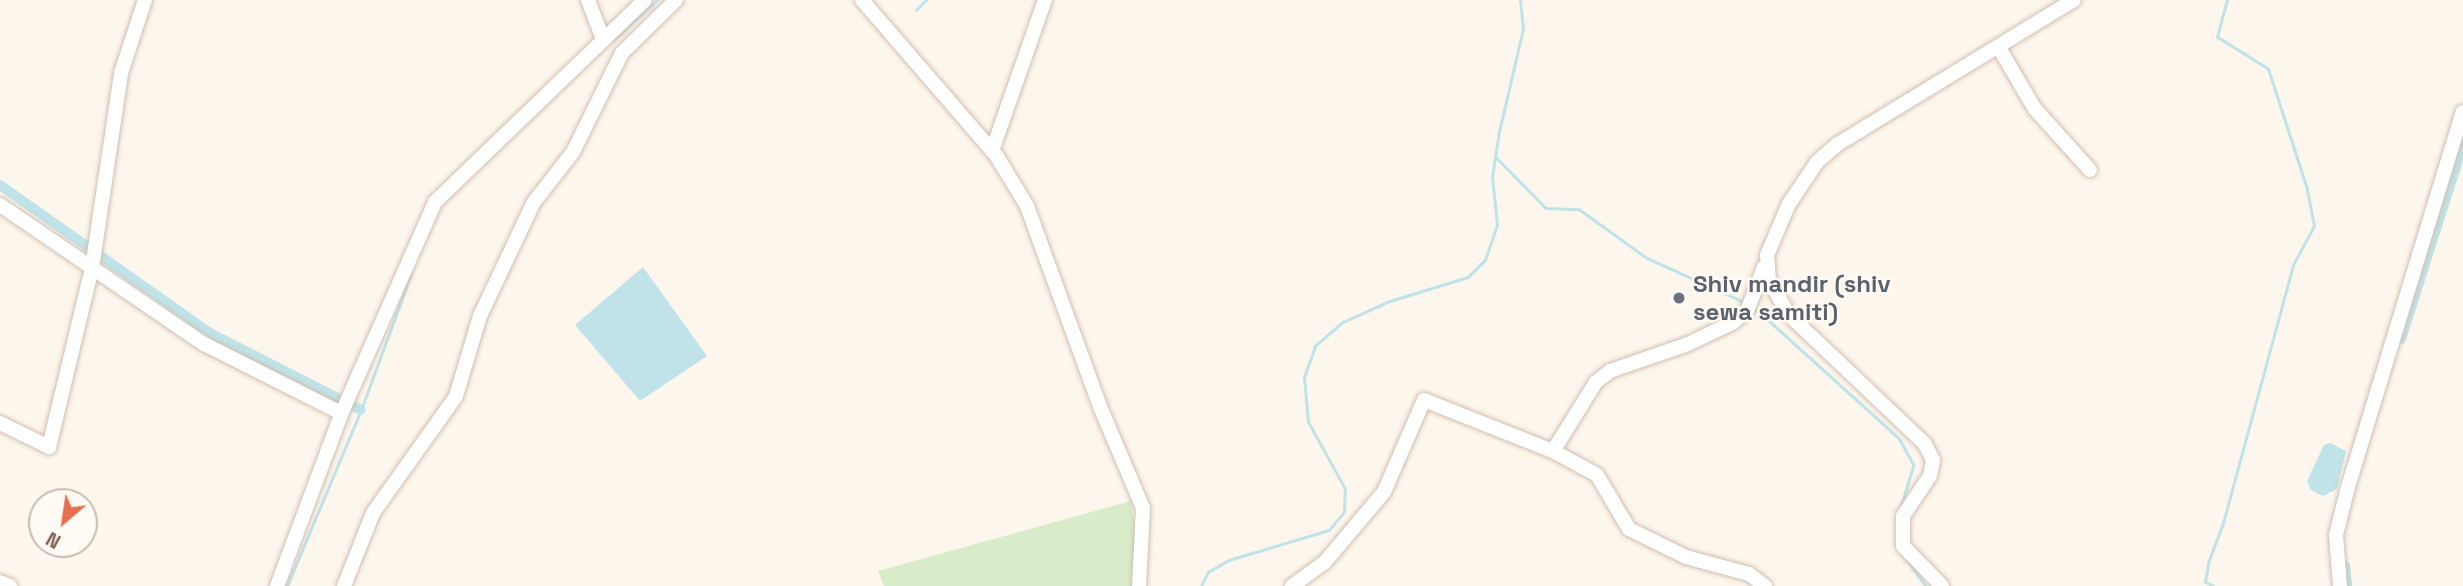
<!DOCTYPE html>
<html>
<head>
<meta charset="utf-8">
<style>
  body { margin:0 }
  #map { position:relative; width:2463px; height:586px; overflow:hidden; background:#fdf6ec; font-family:"Space Grotesk",sans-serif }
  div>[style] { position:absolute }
  .green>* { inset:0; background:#d8ecc9 }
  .water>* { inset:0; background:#bfe3e8 }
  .stream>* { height:2.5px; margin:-1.25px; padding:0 1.25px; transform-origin:1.25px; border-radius:1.25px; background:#bfe3e8 }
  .canal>* { height:10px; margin:-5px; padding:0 5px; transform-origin:5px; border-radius:5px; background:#bfe3e8 }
  .roads { filter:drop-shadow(0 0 2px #d1beb0) drop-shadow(0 0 2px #d1beb0) }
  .minor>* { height:14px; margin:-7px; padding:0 7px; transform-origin:7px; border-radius:7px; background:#fff }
  .dots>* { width:19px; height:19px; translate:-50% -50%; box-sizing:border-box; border:4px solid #fffaf3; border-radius:50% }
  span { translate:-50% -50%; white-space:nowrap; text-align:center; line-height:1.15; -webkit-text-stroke:5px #fffaf3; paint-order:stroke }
  .worship-label { font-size:24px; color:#5b616d; font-weight:700 }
  .left { translate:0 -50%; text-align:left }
  .north { position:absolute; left:28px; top:488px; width:70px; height:70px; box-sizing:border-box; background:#fffaf3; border:2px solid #cabbb1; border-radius:50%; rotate:209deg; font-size:19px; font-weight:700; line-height:28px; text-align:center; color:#7a5c4d }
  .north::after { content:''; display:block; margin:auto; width:24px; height:32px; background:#e76f51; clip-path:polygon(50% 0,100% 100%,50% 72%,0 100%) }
</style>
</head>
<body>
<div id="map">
  <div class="green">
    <i style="clip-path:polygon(1131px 501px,1136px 534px,1132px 586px,884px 586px,878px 571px)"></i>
  </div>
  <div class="water">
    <i style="clip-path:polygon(643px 267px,707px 356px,640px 401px,575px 325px)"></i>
    <i style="clip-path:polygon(2330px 443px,2346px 451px,2337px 489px,2323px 496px,2311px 490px,2307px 481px,2324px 445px)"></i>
  </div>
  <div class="stream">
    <i style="left:916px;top:10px;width:14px;rotate:-45deg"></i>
    <i style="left:614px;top:40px;width:59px;rotate:-42.9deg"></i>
    <i style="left:1496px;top:157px;width:71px;rotate:45.6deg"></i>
    <i style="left:1546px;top:208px;width:33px;rotate:2deg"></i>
    <i style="left:1579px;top:209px;width:84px;rotate:35.8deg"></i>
    <i style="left:1647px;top:258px;width:109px;rotate:24.4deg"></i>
    <i style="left:1755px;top:308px;width:194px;rotate:42.1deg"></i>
    <i style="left:1899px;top:438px;width:31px;rotate:61deg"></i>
    <i style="left:1914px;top:465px;width:45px;rotate:106.8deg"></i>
    <i style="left:1907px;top:560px;width:32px;rotate:54deg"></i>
    <i style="left:287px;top:586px;width:191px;rotate:-67.2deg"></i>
    <i style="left:361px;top:410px;width:145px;rotate:-69.8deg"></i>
    <i style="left:1201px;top:586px;width:16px;rotate:-63deg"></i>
    <i style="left:1208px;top:572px;width:24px;rotate:-30deg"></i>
    <i style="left:1229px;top:560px;width:104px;rotate:-16.7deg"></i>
    <i style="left:1329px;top:530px;width:23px;rotate:-50deg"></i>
    <i style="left:1344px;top:512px;width:23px;rotate:-88deg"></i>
    <i style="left:1345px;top:489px;width:77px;rotate:-118.9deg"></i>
    <i style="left:1308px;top:422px;width:45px;rotate:-95.1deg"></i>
    <i style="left:1304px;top:377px;width:33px;rotate:-70deg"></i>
    <i style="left:1315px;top:346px;width:37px;rotate:-41deg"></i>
    <i style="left:1343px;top:322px;width:51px;rotate:-24.1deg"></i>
    <i style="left:1390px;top:301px;width:82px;rotate:-17.1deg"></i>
    <i style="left:1468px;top:277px;width:24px;rotate:-45deg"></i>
    <i style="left:1485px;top:260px;width:37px;rotate:-71deg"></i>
    <i style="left:1497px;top:225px;width:48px;rotate:-95.9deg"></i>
    <i style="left:1492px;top:177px;width:46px;rotate:-81.2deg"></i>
    <i style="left:1499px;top:132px;width:106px;rotate:-76.9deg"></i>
    <i style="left:1523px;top:29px;width:29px;rotate:-96deg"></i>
    <i style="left:2213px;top:586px;width:9px;rotate:-153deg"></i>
    <i style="left:2205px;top:582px;width:22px;rotate:-80deg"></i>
    <i style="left:2209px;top:560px;width:40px;rotate:-69deg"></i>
    <i style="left:2223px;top:523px;width:267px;rotate:-74.8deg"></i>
    <i style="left:2293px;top:265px;width:44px;rotate:-61.7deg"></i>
    <i style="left:2314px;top:226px;width:38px;rotate:-101deg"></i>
    <i style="left:2307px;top:189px;width:126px;rotate:-108deg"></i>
    <i style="left:2268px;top:69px;width:60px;rotate:-147.9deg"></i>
    <i style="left:2217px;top:37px;width:38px;rotate:-75deg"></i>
  </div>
  <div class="canal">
    <i style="left:0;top:185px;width:257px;rotate:35.2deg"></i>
    <i style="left:210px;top:333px;width:169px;rotate:27deg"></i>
    <i style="left:2401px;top:339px;width:204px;rotate:-72.3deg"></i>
    <i style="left:2345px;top:566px;width:20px;rotate:84deg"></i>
  </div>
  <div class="roads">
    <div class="minor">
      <i style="left:588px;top:0;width:42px;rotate:69deg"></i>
      <i style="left:862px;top:0;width:205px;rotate:49.2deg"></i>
      <i style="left:996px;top:155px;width:60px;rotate:58.7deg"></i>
      <i style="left:1027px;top:206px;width:216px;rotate:70deg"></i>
      <i style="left:1101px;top:409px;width:108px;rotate:67deg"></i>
      <i style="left:1143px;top:508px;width:78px;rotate:92.9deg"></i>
      <i style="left:1999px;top:48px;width:71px;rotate:59.5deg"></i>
      <i style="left:2035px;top:109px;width:82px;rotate:48deg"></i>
      <i style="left:992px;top:151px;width:160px;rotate:-70.7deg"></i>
      <i style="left:0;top:205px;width:247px;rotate:34.3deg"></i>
      <i style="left:204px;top:344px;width:153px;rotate:26.7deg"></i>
      <i style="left:0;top:423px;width:55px;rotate:26.1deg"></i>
      <i style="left:49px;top:447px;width:184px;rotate:-76.5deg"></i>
      <i style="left:92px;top:268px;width:197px;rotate:-81.5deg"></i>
      <i style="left:121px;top:73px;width:77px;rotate:-71.8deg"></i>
      <i style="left:1553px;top:451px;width:50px;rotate:28.6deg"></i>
      <i style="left:1597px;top:475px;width:63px;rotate:59.3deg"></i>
      <i style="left:1629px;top:529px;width:64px;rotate:26.2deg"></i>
      <i style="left:1686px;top:557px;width:65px;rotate:15.1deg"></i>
      <i style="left:1749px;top:574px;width:20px;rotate:37deg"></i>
      <i style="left:0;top:582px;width:11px;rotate:22deg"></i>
      <i style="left:277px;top:586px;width:186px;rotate:-69.5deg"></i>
      <i style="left:342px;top:412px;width:230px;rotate:-66.1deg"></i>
      <i style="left:435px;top:202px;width:291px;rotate:-43.9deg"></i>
      <i style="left:344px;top:586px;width:79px;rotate:-68.3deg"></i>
      <i style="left:373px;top:513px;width:143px;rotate:-54.6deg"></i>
      <i style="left:456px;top:396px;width:84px;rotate:-73.3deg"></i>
      <i style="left:480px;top:316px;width:126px;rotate:-64.7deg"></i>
      <i style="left:534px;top:202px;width:63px;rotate:-52deg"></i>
      <i style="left:573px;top:152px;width:110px;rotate:-63.7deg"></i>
      <i style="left:622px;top:53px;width:76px;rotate:-44.5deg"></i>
      <i style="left:1292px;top:586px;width:41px;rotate:-36deg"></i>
      <i style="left:1325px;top:562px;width:92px;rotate:-49.9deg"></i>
      <i style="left:1384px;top:492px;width:100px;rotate:-66.5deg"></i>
      <i style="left:1424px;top:400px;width:139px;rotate:21.6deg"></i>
      <i style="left:1553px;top:451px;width:81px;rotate:-58.1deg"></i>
      <i style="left:1596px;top:382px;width:18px;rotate:-38deg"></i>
      <i style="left:1610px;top:371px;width:83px;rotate:-19.1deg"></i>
      <i style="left:1688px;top:344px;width:49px;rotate:-25.5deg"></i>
      <i style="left:1732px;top:323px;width:19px;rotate:-39deg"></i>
      <i style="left:1747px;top:311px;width:47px;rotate:-68.9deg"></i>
      <i style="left:1942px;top:586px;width:56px;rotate:-134.3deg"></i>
      <i style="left:1903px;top:546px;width:30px;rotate:-90deg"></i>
      <i style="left:1903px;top:516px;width:48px;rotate:-56deg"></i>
      <i style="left:1930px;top:476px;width:16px;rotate:-79deg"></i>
      <i style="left:1933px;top:460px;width:18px;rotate:-117deg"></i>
      <i style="left:1925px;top:444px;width:187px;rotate:-136.5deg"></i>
      <i style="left:1789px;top:315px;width:39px;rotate:-120deg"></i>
      <i style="left:1769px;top:281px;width:26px;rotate:-94deg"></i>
      <i style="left:1767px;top:255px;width:56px;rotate:-66.7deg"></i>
      <i style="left:1789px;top:204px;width:50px;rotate:-56.3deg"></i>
      <i style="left:1817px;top:162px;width:28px;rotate:-41deg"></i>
      <i style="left:1838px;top:144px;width:276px;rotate:-31.4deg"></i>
      <i style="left:2340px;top:586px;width:51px;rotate:-94.5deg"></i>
      <i style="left:2336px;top:535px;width:49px;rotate:-76deg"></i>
      <i style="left:2348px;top:487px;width:392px;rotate:-73deg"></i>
    </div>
  </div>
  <div class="dots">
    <i style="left:1679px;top:298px;background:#6b7280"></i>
  </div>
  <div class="worship-label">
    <span class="left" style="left:1693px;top:298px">Shiv mandir (shiv<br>sewa samiti)</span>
  </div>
  <div class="north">N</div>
</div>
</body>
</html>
